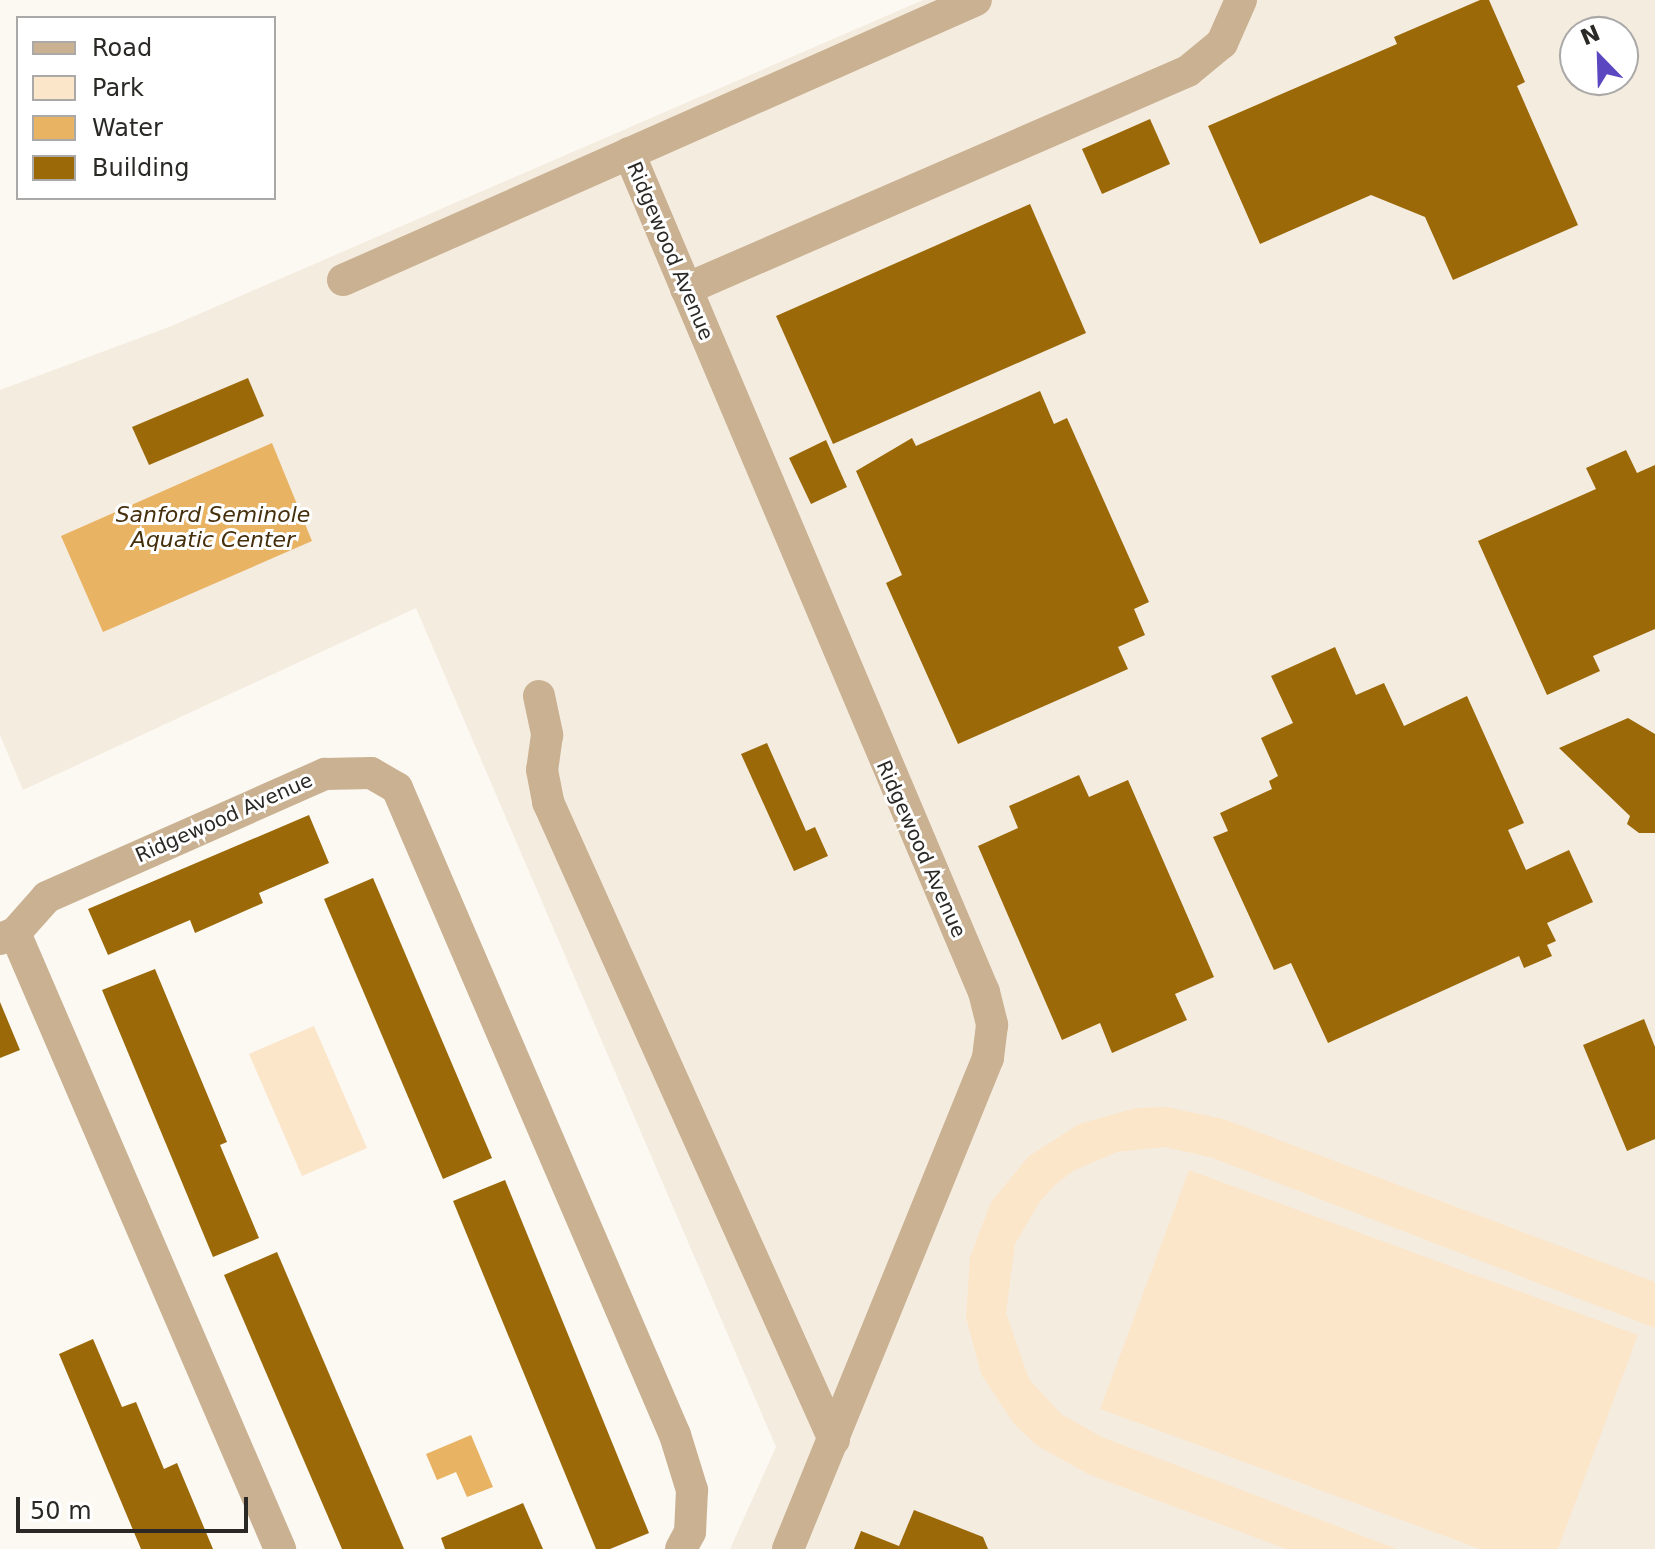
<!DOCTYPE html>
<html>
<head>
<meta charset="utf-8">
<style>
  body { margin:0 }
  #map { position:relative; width:1655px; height:1549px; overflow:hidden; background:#fcf8f2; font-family:"DejaVu Sans",sans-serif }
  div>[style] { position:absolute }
  .built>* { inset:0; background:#f5ece0 }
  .green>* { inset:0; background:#fbe6ca }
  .water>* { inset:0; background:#e9b364 }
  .building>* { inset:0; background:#9b6908 }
  .minor>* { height:32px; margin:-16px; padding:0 16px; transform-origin:16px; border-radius:16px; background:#c9b191 }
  span { translate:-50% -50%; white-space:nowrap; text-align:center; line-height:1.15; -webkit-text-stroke:6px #fff; paint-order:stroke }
  .street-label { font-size:20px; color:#2a2926 }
  .water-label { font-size:22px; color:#452f0c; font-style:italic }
  .legend { position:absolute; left:16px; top:16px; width:260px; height:184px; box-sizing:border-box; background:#fff; border:2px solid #aaa9a8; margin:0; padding:10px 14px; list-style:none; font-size:24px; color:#2a2926 }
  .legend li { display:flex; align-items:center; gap:16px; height:40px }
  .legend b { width:40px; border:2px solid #aaa9a8 }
  .north { position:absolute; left:1559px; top:16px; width:80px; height:80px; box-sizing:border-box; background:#fff; border:2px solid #aaa9a8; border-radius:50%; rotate:337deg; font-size:22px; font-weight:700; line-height:32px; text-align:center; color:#2a2926 }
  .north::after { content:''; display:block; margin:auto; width:28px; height:36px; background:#5b47bf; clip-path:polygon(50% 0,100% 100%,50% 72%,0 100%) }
  .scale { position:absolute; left:16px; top:1497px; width:232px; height:36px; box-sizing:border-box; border:4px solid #2a2926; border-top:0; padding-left:10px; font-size:24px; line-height:28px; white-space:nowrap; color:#2a2926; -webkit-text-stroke:6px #fff; paint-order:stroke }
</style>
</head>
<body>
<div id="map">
  <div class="built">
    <i style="clip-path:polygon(evenodd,923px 0,1655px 0,1655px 1549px,730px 1549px,776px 1447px,416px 608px,23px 790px,0 735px,0 390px,169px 327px,923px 0,1575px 32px,1623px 32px,1623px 80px,1575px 80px,1575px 32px)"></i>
  </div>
  <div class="green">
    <i style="clip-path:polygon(314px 1026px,367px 1148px,302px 1176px,249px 1054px)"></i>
    <i style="clip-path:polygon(1166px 1107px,1224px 1119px,1655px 1282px,1655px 1328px,1210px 1157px,1164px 1147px,1117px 1152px,1073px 1171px,1055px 1185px,1039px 1203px,1015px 1244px,1006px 1313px,1029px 1379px,1061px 1414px,1102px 1437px,1397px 1549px,1286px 1549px,1088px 1474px,1036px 1445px,1014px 1424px,981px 1374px,966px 1317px,970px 1257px,991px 1202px,1029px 1156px,1079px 1124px,1136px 1108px)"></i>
    <i style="clip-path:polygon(1189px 1170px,1638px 1335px,1558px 1549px,1480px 1549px,1100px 1409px)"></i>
  </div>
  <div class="water">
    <i style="clip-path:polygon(272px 443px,312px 541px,103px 632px,61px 536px)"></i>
    <i style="clip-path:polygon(471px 1435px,493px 1487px,467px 1497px,456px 1472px,437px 1480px,426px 1454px)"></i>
  </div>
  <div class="building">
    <i style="clip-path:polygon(1480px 0,1489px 0,1525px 82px,1517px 86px,1578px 225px,1453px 280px,1425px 217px,1371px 195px,1260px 244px,1208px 126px,1397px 44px,1394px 37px)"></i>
    <i style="clip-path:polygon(1150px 119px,1170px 164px,1102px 194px,1082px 149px)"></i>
    <i style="clip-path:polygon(1030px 204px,1086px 333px,833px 444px,776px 316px)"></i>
    <i style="clip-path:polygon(248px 378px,264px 416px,149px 465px,132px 427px)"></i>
    <i style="clip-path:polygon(1040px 391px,1054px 424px,1067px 418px,1149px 602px,1134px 609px,1145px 635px,1118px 647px,1128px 669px,958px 744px,886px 583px,902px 575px,856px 471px,912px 438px,916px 446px)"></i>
    <i style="clip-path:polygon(826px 440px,847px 487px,811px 504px,789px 458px)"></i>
    <i style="clip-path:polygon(1626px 450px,1637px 473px,1655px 465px,1655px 629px,1593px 656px,1600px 671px,1547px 695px,1478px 541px,1596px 489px,1586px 468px)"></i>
    <i style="clip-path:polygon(1335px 647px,1356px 695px,1384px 683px,1404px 726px,1467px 696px,1524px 823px,1508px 830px,1526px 870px,1569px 850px,1593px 902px,1547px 923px,1556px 941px,1547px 945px,1552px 956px,1524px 968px,1519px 956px,1328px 1043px,1291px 963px,1274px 970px,1213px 837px,1228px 831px,1220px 813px,1272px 789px,1269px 781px,1278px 776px,1261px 738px,1293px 723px,1271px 676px)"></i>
    <i style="clip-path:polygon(1628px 718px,1655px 734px,1655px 833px,1639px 833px,1627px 824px,1630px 816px,1559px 748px)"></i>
    <i style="clip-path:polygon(767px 743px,806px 831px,815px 827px,828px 856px,794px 871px,741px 754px)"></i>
    <i style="clip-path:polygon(1079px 775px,1089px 797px,1128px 780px,1214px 977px,1175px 994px,1187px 1020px,1112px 1053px,1100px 1023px,1062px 1040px,978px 846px,1018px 828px,1009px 806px)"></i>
    <i style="clip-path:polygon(309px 815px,329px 863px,259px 893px,263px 903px,195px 933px,190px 920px,108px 955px,88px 909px)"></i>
    <i style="clip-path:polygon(373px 878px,492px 1158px,443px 1179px,324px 899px)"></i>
    <i style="clip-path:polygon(155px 969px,227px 1142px,220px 1145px,259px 1238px,213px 1257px,102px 990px)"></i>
    <i style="clip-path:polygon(0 1002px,20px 1050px,0 1058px)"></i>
    <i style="clip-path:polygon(1644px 1019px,1655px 1047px,1655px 1139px,1627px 1151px,1583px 1045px)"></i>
    <i style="clip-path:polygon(505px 1180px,649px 1533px,610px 1549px,596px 1549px,453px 1201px)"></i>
    <i style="clip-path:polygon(277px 1252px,404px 1549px,342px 1549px,224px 1275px)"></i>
    <i style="clip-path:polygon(93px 1339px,122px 1407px,136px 1402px,164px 1469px,177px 1463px,213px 1549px,141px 1549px,59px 1354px)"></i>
    <i style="clip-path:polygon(523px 1503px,543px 1549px,445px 1549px,441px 1538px)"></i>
    <i style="clip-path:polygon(914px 1510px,983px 1537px,988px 1549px,854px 1549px,861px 1531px,899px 1546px)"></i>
  </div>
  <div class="minor">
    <i style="left:629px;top:153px;width:911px;rotate:67.07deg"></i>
    <i style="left:984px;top:992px;width:34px;rotate:76deg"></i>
    <i style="left:992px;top:1025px;width:33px;rotate:97deg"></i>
    <i style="left:988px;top:1058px;width:530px;rotate:112.16deg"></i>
    <i style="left:343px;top:280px;width:692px;rotate:-23.86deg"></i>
    <i style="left:686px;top:289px;width:547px;rotate:-23.47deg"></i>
    <i style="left:1188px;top:71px;width:44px;rotate:-39.5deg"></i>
    <i style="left:1222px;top:43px;width:47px;rotate:-66.2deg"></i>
    <i style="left:539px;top:696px;width:40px;rotate:78deg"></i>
    <i style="left:547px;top:735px;width:35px;rotate:98deg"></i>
    <i style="left:542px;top:770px;width:33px;rotate:79deg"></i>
    <i style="left:548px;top:802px;width:699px;rotate:65.85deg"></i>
    <i style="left:15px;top:933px;width:671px;rotate:66.72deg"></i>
    <i style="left:0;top:939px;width:16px;rotate:-22deg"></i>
    <i style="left:15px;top:933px;width:48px;rotate:-48.4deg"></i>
    <i style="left:47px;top:897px;width:304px;rotate:-23.9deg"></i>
    <i style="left:325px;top:774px;width:46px;rotate:-1.2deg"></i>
    <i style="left:371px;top:773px;width:30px;rotate:30deg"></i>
    <i style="left:397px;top:788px;width:704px;rotate:66.75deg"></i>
    <i style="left:675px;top:1435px;width:58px;rotate:72.8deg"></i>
    <i style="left:692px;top:1490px;width:42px;rotate:92.7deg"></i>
    <i style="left:690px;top:1532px;width:19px;rotate:118deg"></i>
  </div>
  <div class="street-label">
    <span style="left:670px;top:251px;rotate:67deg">Ridgewood Avenue</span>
    <span style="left:224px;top:818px;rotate:-24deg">Ridgewood Avenue</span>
    <span style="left:921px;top:849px;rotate:66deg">Ridgewood Avenue</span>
  </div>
  <div class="water-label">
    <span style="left:213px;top:527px">Sanford Seminole<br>Aquatic Center</span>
  </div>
  <ul class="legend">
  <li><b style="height:10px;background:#c9b191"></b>Road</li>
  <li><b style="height:22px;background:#fbe6ca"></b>Park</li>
  <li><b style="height:22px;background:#e9b364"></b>Water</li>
  <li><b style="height:22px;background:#9b6908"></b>Building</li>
  </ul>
  <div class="north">N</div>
  <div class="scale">50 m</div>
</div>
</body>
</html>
